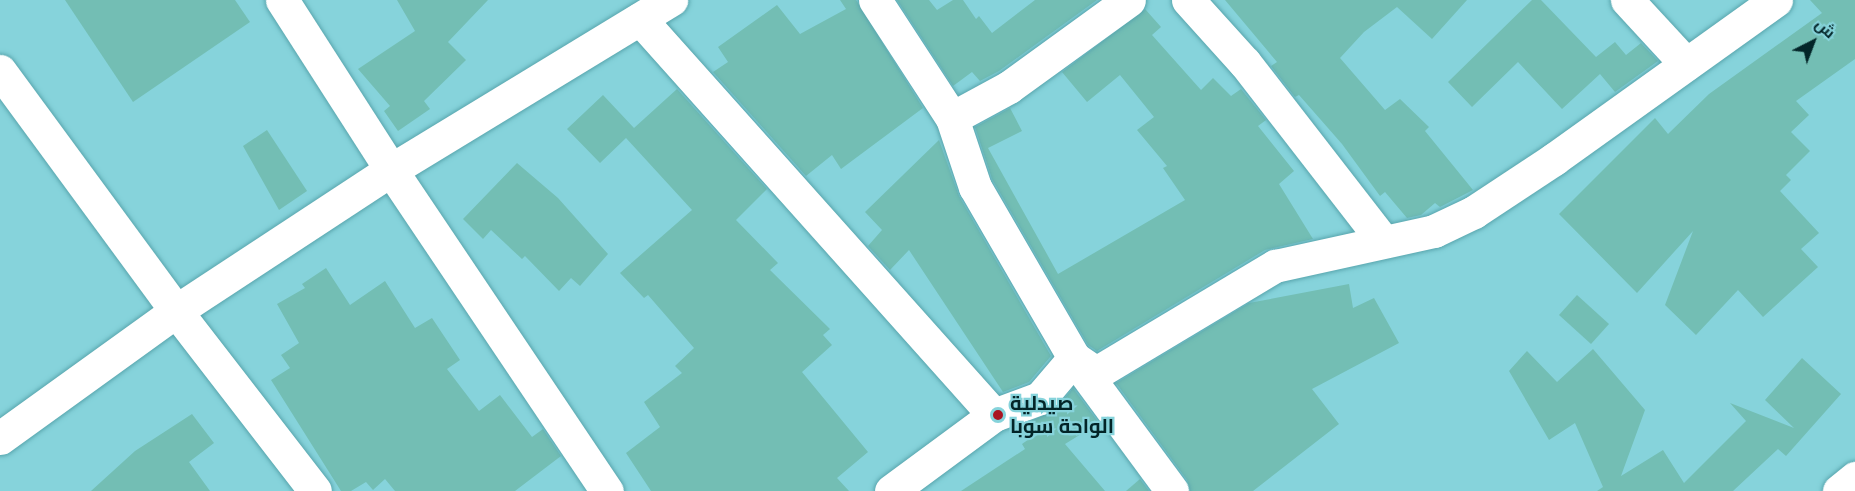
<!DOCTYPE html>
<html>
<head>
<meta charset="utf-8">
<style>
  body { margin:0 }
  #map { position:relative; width:1855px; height:491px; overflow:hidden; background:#86d3db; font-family:"Varela Round",Cairo,sans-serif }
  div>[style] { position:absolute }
  .building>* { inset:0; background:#73beb4 }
  .roads { filter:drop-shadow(0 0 2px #58a5ad) drop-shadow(0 0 2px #58a5ad) }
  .street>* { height:33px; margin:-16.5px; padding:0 16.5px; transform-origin:16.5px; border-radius:16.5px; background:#fff }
  .dots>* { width:16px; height:16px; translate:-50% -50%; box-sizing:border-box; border:3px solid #86d3db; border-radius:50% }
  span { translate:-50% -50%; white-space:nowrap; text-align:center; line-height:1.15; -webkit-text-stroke:4.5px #86d3db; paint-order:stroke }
  .poi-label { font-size:20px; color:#032528; font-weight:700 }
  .left { translate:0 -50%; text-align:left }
  .north { position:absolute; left:1783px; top:12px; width:60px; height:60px; -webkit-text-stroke:4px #86d3db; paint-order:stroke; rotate:42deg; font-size:16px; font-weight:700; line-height:24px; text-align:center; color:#032528 }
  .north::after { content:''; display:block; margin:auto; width:21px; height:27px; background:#032528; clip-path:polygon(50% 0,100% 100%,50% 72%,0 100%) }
</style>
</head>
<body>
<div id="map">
  <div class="building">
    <i style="clip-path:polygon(65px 0,235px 0,250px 22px,133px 102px)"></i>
    <i style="clip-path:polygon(397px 0,488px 0,448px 42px,466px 60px,424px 101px,430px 109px,398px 131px,384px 111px,390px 106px,358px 69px,415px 31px)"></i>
    <i style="clip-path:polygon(840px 0,856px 0,923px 108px,841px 169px,832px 155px,806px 176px,713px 72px,728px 62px,718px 47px,777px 5px,800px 34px,846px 9px)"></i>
    <i style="clip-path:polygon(897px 0,929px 0,937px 10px,953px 0,963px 0,976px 19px,979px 16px,992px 33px,1035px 0,1097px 0,999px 71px,980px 81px,972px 72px,953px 86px)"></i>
    <i style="clip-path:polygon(1225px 0,1467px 0,1432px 39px,1397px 7px,1364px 32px,1340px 58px,1385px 110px,1400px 99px,1429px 127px,1425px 131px,1473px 190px,1440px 207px,1435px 203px,1421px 215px,1407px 218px,1385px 192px,1380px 196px,1342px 144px,1299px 95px,1295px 97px,1271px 66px,1277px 62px)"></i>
    <i style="clip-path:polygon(1532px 0,1541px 0,1596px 57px,1615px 42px,1626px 55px,1641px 43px,1658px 61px,1615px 92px,1600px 74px,1562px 109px,1518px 62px,1472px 107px,1448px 82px)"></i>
    <i style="clip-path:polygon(1810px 0,1855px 0,1855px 59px,1796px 101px,1809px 115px,1791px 132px,1810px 151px,1786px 175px,1791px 180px,1780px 191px,1819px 233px,1801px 249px,1818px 267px,1763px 317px,1738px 290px,1696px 335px,1665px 305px,1693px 231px,1637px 293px,1559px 214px,1655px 118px,1668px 134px,1709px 94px,1822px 13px)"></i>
    <i style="clip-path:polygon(1145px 9px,1161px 27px,1152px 35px,1201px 90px,1213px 78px,1231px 96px,1241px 89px,1266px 120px,1258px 126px,1294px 171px,1279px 184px,1313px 239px,1265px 250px,1097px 351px,1088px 345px,992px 179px,975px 127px,1010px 108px,1022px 131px,988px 148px,1058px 274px,1185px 200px,1163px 168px,1167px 166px,1137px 130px,1154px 117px,1120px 75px,1087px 102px,1062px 72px)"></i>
    <i style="clip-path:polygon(677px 89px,767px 189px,736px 220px,778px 263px,770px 270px,830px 329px,823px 335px,832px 345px,802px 372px,868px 452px,837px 478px,849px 491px,651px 491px,626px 453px,660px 427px,644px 402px,682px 373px,675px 366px,694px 348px,648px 295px,644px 298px,620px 273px,692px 210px,626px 138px,600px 163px,567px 129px,603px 95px,634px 128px)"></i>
    <i style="clip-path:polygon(267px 130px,307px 191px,279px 210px,243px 146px)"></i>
    <i style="clip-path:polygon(939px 140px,959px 196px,1051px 356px,1029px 382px,1003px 392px,909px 250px,890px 270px,868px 246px,882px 230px,865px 212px)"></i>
    <i style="clip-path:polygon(517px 163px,558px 198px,608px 254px,580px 286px,571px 278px,559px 291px,525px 256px,522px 259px,491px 230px,483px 239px,463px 219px)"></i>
    <i style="clip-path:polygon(326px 268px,350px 305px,385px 281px,415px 328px,432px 318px,460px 360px,447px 369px,479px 411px,500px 395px,532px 437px,543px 429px,561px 456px,515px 491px,395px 491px,385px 479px,373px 490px,366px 482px,351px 491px,341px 491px,271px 380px,290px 368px,281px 355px,299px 343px,277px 304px,305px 288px,302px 284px)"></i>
    <i style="clip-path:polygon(1349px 284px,1353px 308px,1374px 298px,1399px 343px,1312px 389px,1339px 424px,1253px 491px,1190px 491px,1187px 480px,1116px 383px,1249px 303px)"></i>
    <i style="clip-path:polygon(1577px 295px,1609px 324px,1591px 344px,1559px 315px)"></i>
    <i style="clip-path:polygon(1593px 349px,1645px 410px,1621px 476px,1663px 450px,1684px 483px,1746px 421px,1730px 403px,1794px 428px,1765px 400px,1802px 358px,1841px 394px,1786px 456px,1778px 449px,1733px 491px,1597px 491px,1603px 487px,1575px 423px,1549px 440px,1509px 371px,1527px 351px,1557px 382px)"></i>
    <i style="clip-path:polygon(1073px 388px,1099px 423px,1065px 444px,1105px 491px,961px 491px,1025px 449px,1022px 444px,1032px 437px,1023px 424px,1054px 411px)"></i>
    <i style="clip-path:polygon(192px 414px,214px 443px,189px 462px,210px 491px,91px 491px,135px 451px)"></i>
    <i style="clip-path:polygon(1140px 479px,1149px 491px,1126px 491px)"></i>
  </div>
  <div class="roads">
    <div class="street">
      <i style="left:282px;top:0;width:202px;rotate:57.3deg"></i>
      <i style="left:391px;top:170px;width:387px;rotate:56.1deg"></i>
      <i style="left:875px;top:0;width:141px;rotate:56.9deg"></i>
      <i style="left:952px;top:118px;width:73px;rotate:71.6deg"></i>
      <i style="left:975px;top:187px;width:198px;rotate:59.9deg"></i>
      <i style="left:1074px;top:358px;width:165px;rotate:53.6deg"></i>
      <i style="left:1188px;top:0;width:85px;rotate:47.9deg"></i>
      <i style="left:1245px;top:63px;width:225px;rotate:52.2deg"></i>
      <i style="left:1627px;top:0;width:87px;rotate:47.3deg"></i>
      <i style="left:640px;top:19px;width:531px;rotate:48.21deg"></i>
      <i style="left:0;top:71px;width:298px;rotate:53.7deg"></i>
      <i style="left:176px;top:311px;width:227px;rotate:52.3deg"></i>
      <i style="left:952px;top:118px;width:65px;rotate:-28.5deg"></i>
      <i style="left:1009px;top:87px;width:148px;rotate:-35.9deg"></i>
      <i style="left:0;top:438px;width:217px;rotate:-35.8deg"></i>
      <i style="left:176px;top:311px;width:257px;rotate:-33.3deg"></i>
      <i style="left:391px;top:170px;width:328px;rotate:-31.3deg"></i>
      <i style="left:891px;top:491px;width:128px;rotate:-36.4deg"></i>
      <i style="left:994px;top:415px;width:49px;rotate:-20.3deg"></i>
      <i style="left:1040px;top:398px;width:52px;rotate:-49.6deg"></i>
      <i style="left:1074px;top:358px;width:27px;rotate:34deg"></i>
      <i style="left:1096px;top:373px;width:209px;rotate:-30.9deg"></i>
      <i style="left:1275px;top:266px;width:163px;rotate:-12.4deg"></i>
      <i style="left:1434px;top:231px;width:44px;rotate:-25.4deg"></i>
      <i style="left:1474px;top:212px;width:96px;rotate:-33.5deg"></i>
      <i style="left:1554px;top:159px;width:273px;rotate:-35.6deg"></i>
      <i style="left:1839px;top:491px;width:21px;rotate:-39deg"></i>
    </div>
  </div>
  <div class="dots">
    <i style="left:998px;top:415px;background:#aa1522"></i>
  </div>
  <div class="poi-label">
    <span class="left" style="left:1010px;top:416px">صيدلية<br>الواحة سوبا</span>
  </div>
  <div class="north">ش</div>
</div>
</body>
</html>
